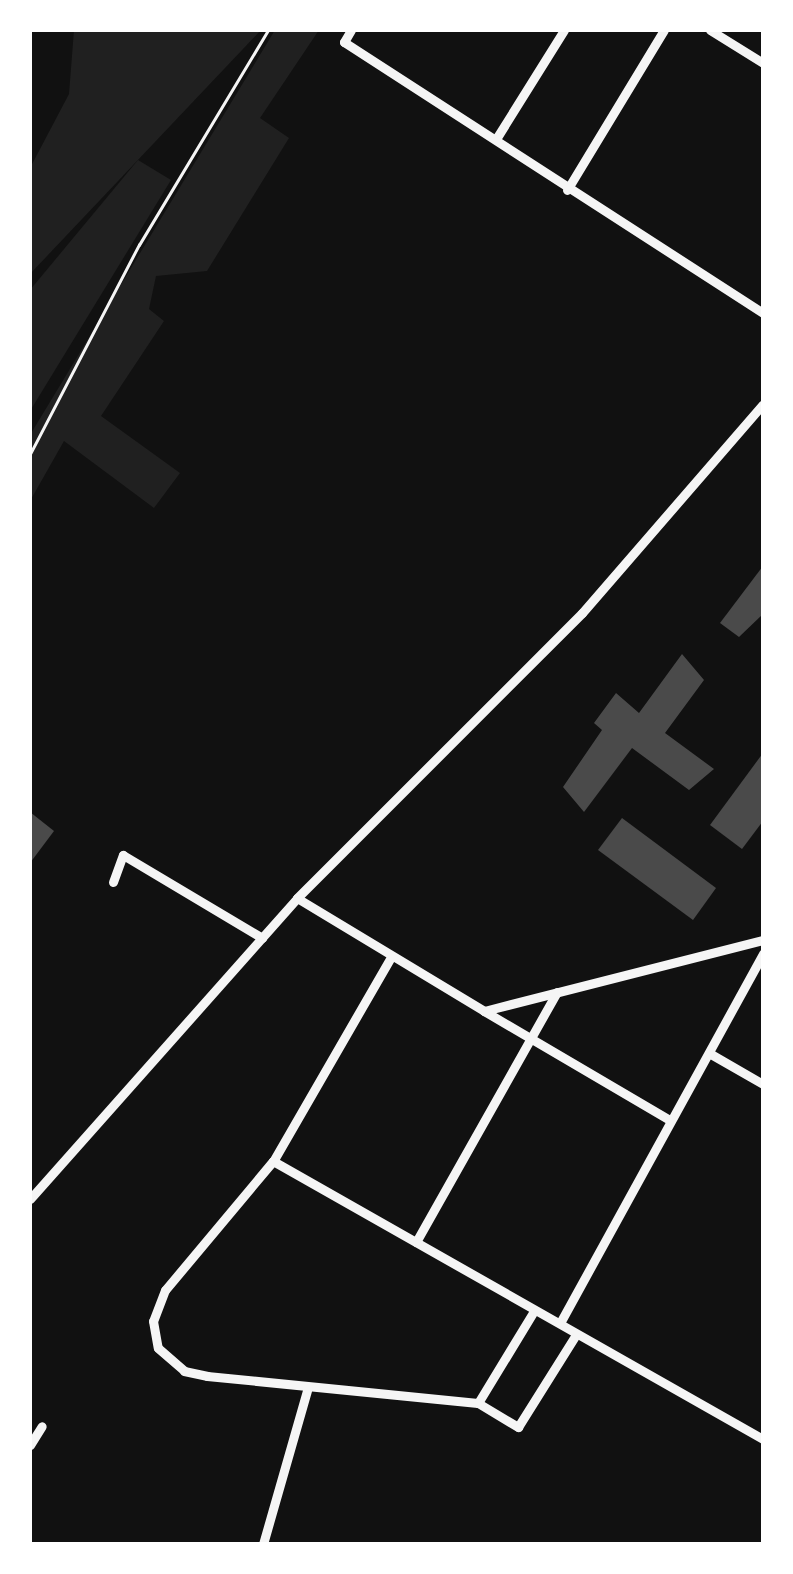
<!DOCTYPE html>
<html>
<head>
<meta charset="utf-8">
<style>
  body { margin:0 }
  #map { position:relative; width:793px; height:1574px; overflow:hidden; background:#111; font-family:"Alegreya Sans",sans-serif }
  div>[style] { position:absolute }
  .green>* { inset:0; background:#202020 }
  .building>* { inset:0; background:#4a4a4a }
  .path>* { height:2.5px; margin:-1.25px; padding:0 1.25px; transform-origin:1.25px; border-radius:1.25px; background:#f5f5f5 }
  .minor>* { height:9px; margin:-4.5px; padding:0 4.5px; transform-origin:4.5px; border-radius:4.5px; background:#f5f5f5 }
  span { translate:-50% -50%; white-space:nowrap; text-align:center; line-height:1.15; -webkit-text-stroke:9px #fff; paint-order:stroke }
  .frame { position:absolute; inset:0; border:32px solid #fff; pointer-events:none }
</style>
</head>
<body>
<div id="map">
  <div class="green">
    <i style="clip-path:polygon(74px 30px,261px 30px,30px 274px,30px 168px,69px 94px)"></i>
    <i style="clip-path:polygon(275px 30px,319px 30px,260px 118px,289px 138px,207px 271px,156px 276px,149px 309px,164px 321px,101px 416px,180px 473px,154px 508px,64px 441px,30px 501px,30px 435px)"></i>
    <i style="clip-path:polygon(138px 160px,171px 180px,30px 411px,30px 290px)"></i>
  </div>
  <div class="building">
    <i style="clip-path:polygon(763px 566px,763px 614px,739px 637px,720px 623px)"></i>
    <i style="clip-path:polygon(682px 654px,704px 680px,665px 733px,714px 769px,689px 790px,632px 748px,584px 812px,563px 787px,602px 730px,594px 723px,616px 693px,639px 713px)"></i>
    <i style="clip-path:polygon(763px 753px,763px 821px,742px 849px,710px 825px)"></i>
    <i style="clip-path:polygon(30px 812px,54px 831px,30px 863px)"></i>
    <i style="clip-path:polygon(622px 818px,716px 888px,693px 920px,598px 850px)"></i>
  </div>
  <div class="path">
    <i style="left:30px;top:454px;width:236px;rotate:-62.5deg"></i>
    <i style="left:139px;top:245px;width:251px;rotate:-59deg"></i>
  </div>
  <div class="minor">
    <i style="left:351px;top:30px;width:14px;rotate:120deg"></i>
    <i style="left:344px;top:42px;width:499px;rotate:32.9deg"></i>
    <i style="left:710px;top:30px;width:62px;rotate:31.9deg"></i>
    <i style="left:496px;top:139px;width:128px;rotate:-58deg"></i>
    <i style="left:567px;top:190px;width:187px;rotate:-58.8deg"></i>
    <i style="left:113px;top:882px;width:29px;rotate:-70deg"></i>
    <i style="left:123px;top:855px;width:162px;rotate:30.8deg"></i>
    <i style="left:297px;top:898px;width:218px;rotate:31.1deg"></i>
    <i style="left:484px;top:1011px;width:288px;rotate:-14.3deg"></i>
    <i style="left:391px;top:957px;width:236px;rotate:120deg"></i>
    <i style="left:273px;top:1161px;width:168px;rotate:129.9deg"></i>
    <i style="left:165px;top:1290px;width:33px;rotate:111deg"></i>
    <i style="left:153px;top:1321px;width:27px;rotate:80deg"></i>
    <i style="left:158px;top:1348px;width:35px;rotate:41deg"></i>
    <i style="left:184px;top:1371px;width:24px;rotate:12deg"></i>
    <i style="left:207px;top:1376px;width:272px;rotate:5.7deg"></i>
    <i style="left:478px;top:1403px;width:47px;rotate:31deg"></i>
    <i style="left:518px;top:1427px;width:107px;rotate:-57.9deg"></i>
    <i style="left:484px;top:1011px;width:216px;rotate:30.4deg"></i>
    <i style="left:709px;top:1053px;width:62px;rotate:29.9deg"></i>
    <i style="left:273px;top:1161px;width:563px;rotate:29.57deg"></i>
    <i style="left:30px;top:1199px;width:402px;rotate:-48.4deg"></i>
    <i style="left:297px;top:898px;width:403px;rotate:-45deg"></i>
    <i style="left:582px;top:613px;width:276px;rotate:-49.1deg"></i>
    <i style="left:416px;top:1242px;width:287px;rotate:-60.6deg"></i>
    <i style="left:560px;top:1323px;width:422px;rotate:-61.2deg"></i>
    <i style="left:478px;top:1403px;width:108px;rotate:-58.7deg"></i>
    <i style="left:30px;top:1445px;width:22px;rotate:-58deg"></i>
    <i style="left:263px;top:1544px;width:163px;rotate:-74deg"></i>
  </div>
  <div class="frame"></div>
</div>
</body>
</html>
